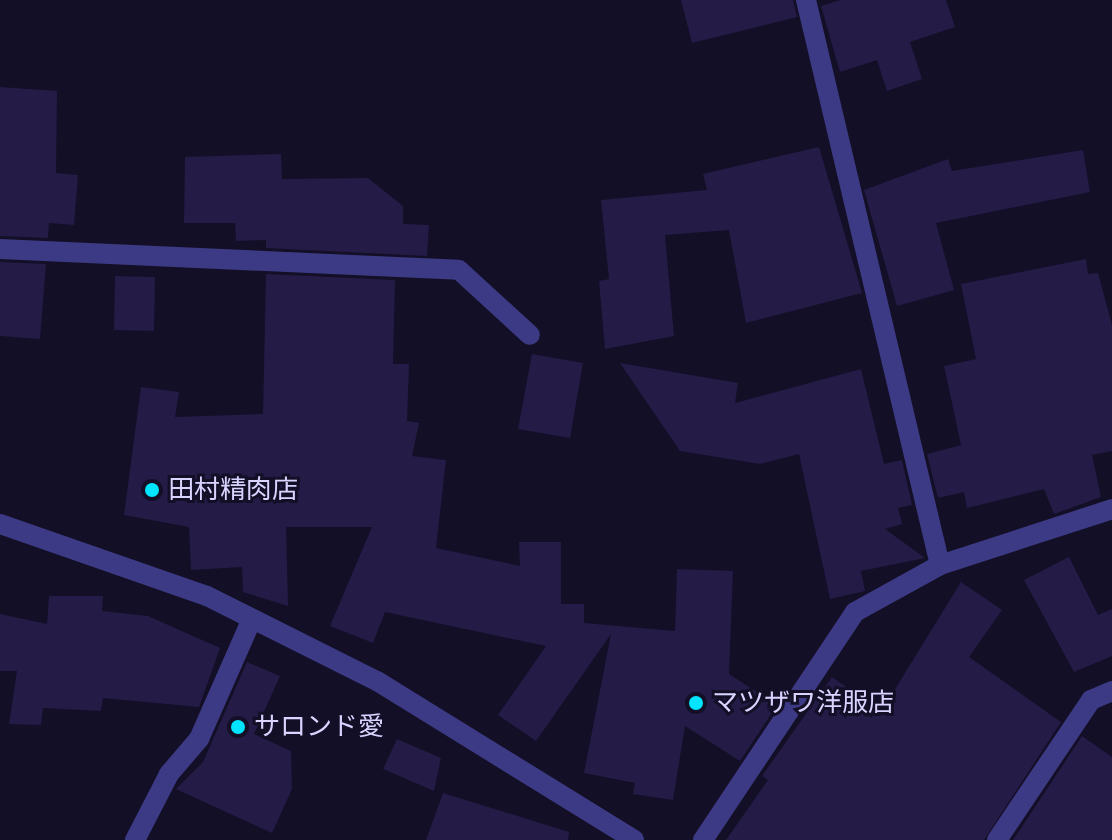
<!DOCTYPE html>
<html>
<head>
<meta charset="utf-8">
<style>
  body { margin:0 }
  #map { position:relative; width:1112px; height:840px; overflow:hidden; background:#130f26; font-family:Poppins,"Noto Sans JP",sans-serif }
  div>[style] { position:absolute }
  .building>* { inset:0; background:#241b47 }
  .minor>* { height:20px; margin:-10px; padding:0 10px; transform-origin:10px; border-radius:10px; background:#3d3a85 }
  .dots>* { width:22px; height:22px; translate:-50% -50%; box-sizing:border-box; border:4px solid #130f26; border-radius:50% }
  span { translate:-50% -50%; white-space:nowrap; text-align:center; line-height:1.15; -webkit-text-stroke:6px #130f26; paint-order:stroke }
  .poi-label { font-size:26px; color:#d9d4ff }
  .left { translate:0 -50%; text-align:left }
</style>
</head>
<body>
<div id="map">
  <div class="building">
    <i style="clip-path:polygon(681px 0,793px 0,797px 17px,692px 43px)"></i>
    <i style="clip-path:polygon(840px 0,946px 0,955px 27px,910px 42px,922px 79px,887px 91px,877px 60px,840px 72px,821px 6px)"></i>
    <i style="clip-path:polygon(0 87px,57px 91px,56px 173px,78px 175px,74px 225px,49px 223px,48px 238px,0 236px)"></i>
    <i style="clip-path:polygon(819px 147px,862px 293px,746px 323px,729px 230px,665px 235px,674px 336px,605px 349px,599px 281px,609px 279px,601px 200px,707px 190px,703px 174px)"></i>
    <i style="clip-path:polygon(1083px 150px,1090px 192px,936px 223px,954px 290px,897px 306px,864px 190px,948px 159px,952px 171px)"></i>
    <i style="clip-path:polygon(281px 154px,282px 179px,368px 178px,403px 206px,403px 224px,429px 225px,427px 256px,266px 248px,266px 240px,236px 241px,235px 223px,184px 223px,185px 157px)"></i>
    <i style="clip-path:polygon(1086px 259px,1088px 274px,1098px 273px,1112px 325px,1112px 451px,1092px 455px,1101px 497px,1054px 514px,1044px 489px,967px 508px,964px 492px,938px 498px,927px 454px,961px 445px,944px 366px,976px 359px,961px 284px)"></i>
    <i style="clip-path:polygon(0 262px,46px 264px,40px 339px,0 336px)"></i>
    <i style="clip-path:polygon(266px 274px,395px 280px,393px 364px,409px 364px,407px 421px,419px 423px,412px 456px,446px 460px,436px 548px,520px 566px,519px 542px,561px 542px,561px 604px,584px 604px,584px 623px,675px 631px,677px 569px,733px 571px,729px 674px,777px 705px,740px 761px,685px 726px,673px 800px,633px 794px,635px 783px,584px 773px,611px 634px,536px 741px,498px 715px,546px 646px,385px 612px,373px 643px,330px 626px,372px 527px,286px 527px,288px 606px,243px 592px,242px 567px,191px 570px,189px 527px,124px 515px,141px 387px,179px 392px,175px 417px,263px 414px)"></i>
    <i style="clip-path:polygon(115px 276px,155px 277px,154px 331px,114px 330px)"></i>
    <i style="clip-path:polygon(532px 354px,583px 363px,570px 438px,518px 429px)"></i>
    <i style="clip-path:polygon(620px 363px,738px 383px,735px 403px,861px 369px,884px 464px,902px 460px,912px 505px,898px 508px,902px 524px,885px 529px,925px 558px,861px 571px,865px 591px,830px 599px,799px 454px,760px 464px,680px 451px)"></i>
    <i style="clip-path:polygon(1069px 557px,1098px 615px,1112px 609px,1112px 656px,1074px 672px,1024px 580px)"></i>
    <i style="clip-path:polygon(961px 582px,1002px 610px,969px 657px,1061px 722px,984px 840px,726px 840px,768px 780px,762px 776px,832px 677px,881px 712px)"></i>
    <i style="clip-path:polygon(49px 596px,103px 596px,102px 611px,148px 616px,220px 648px,199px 707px,103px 698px,101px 711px,43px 708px,41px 725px,9px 724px,17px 671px,0 671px,0 614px,47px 624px)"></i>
    <i style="clip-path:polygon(247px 662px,280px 676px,254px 734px,291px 751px,292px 789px,272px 833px,176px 789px,203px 762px)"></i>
    <i style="clip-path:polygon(1082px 736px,1112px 757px,1112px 840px,1013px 840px)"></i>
    <i style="clip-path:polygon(397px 739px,441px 758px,434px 791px,383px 769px)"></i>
    <i style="clip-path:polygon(443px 793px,569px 832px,568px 840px,426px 840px)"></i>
  </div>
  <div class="minor">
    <i style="left:806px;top:0;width:581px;rotate:76.66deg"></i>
    <i style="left:0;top:249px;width:459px;rotate:2.6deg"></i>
    <i style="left:459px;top:270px;width:96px;rotate:42.5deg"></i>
    <i style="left:0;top:524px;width:219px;rotate:19.2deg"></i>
    <i style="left:207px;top:596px;width:190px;rotate:26.6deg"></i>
    <i style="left:377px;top:681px;width:302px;rotate:31.7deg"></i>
    <i style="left:135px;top:840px;width:74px;rotate:-62.7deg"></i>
    <i style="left:169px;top:774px;width:46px;rotate:-49.4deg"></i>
    <i style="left:199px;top:739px;width:131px;rotate:-66.2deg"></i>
    <i style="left:703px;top:840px;width:274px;rotate:-56.3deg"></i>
    <i style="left:855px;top:612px;width:97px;rotate:-28.9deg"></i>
    <i style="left:940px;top:565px;width:181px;rotate:-18deg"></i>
    <i style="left:997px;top:840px;width:169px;rotate:-56.1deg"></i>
    <i style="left:1091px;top:700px;width:23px;rotate:-23deg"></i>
  </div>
  <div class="dots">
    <i style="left:152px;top:490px;background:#00e5ff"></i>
    <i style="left:696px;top:703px;background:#00e5ff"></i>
    <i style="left:238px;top:727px;background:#00e5ff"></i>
  </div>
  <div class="poi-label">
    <span class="left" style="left:168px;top:490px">田村精肉店</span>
    <span class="left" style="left:712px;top:703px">マツザワ洋服店</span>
    <span class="left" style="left:254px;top:727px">サロンド愛</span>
  </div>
</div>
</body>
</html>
